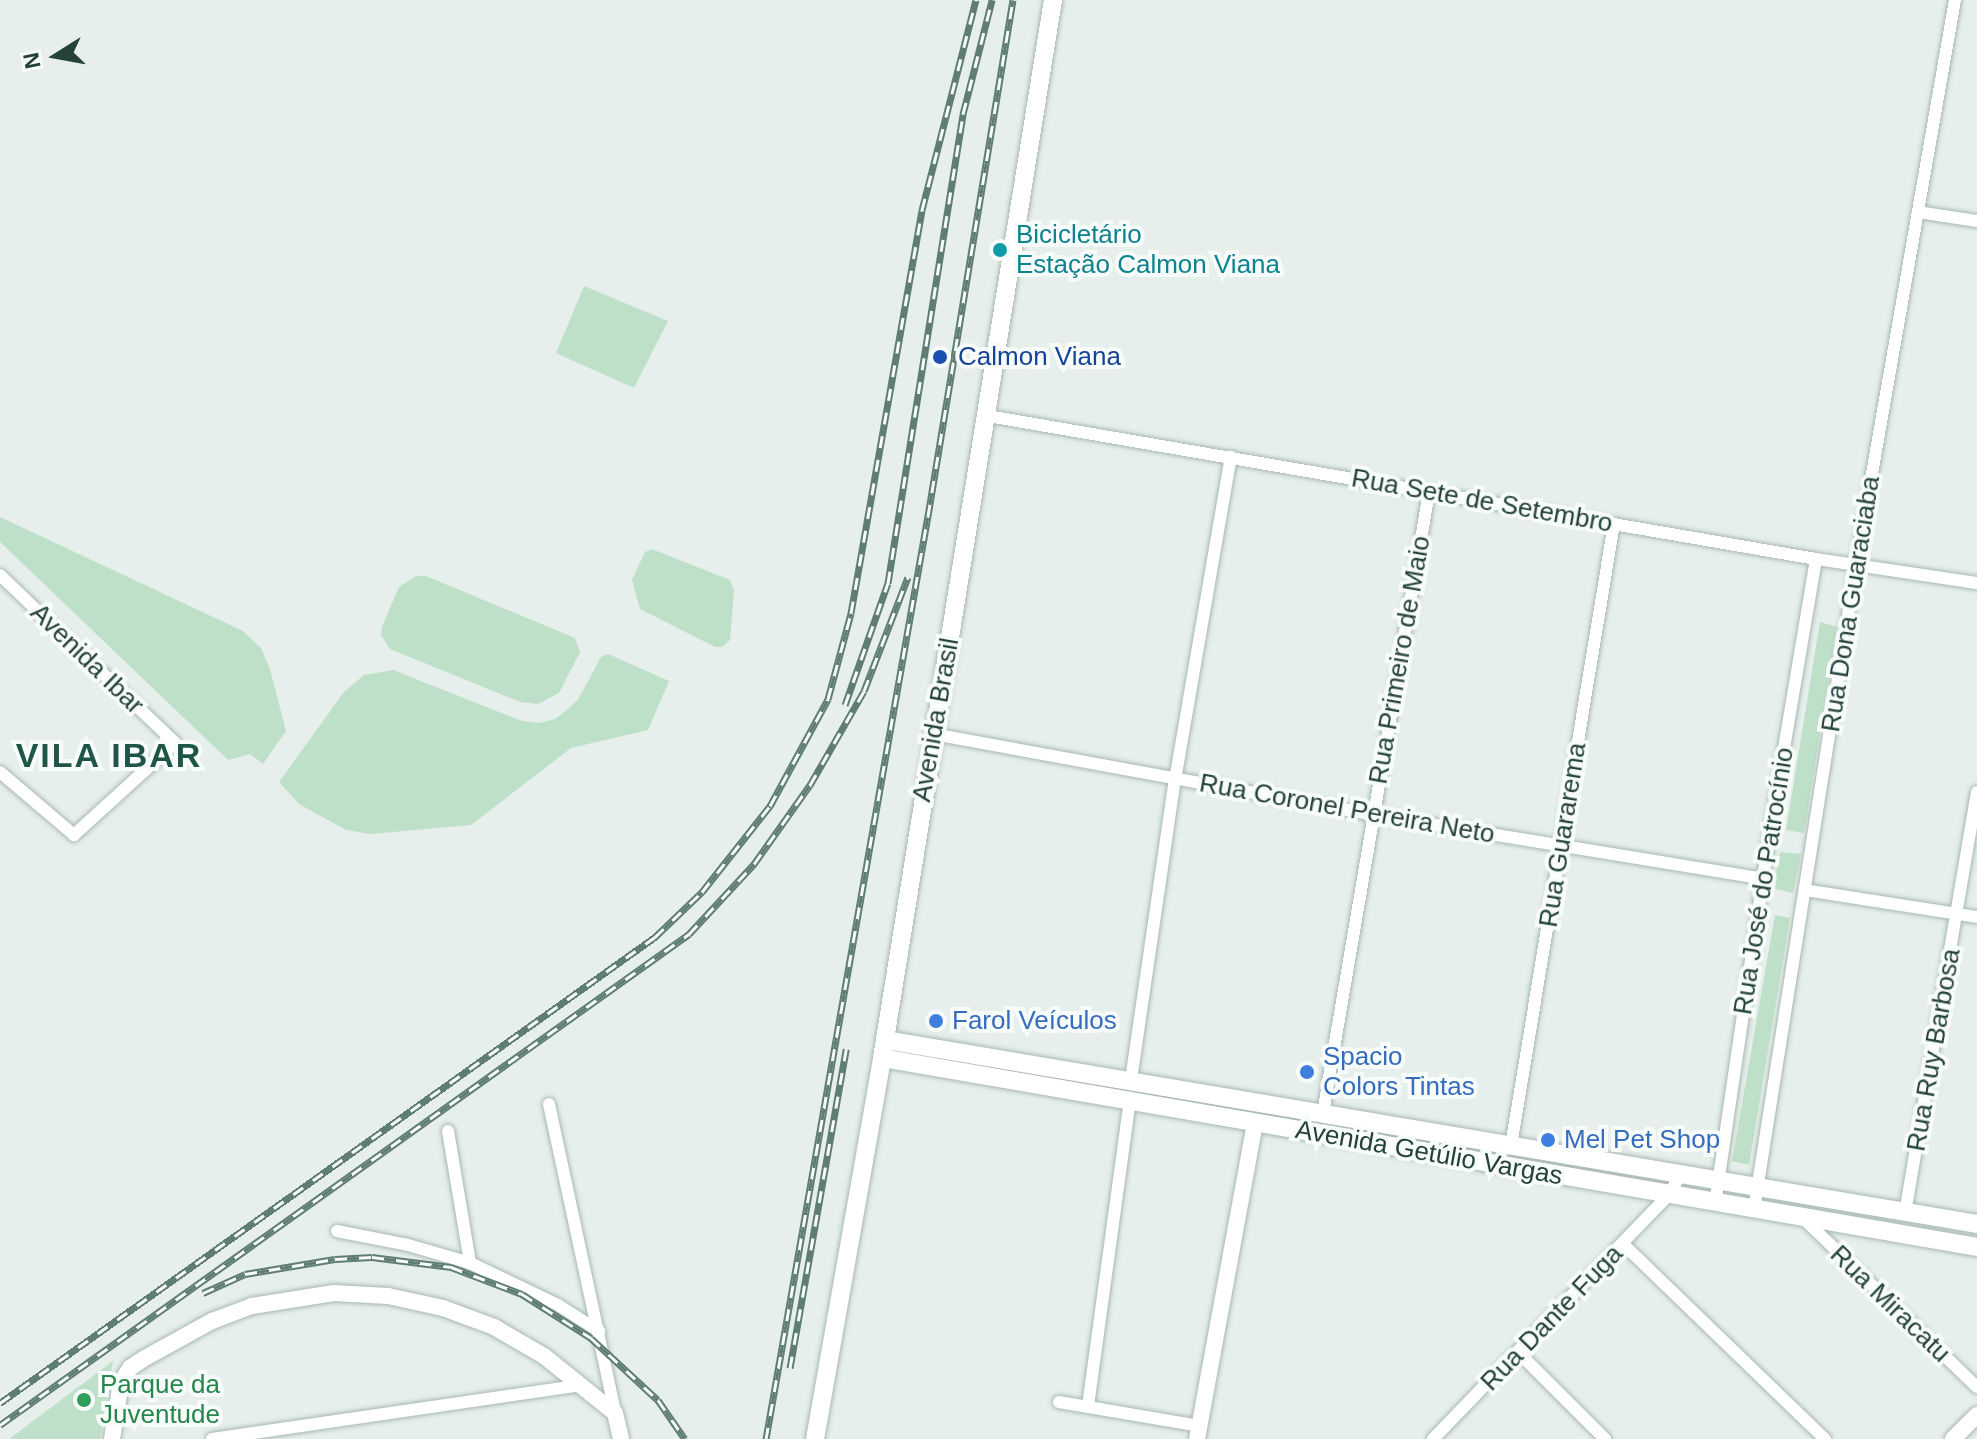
<!DOCTYPE html>
<html>
<head>
<meta charset="utf-8">
<style>
  body { margin:0 }
  #map { position:relative; width:1977px; height:1439px; overflow:hidden; background:#e6efeb; font-family:Helvetica,sans-serif }
  div>[style] { position:absolute }
  .green>* { inset:0; background:#bfe0c8 }
  .roads { filter:drop-shadow(0 0 2px #a8b8b2) drop-shadow(0 0 2px #a8b8b2) }
  .minor>* { height:12px; margin:-6px; padding:0 6px; transform-origin:6px; border-radius:6px; background:#fff }
  .tertiary>* { height:16px; margin:-8px; padding:0 8px; transform-origin:8px; border-radius:8px; background:#fff }
  .secondary>* { height:18px; margin:-9px; padding:0 9px; transform-origin:9px; border-radius:9px; background:#fff }
  .rail>* { height:7px; margin-top:-3.5px; transform-origin:0; background:repeating-linear-gradient(90deg,#f7fbf9 0 12px,#5f7d75 0 24px); box-sizing:border-box; border-block:2px solid #5f7d75 }
  .dots>* { width:22px; height:22px; translate:-50% -50%; box-sizing:border-box; border:4px solid #f7fbf9; border-radius:50% }
  span { translate:-50% -50%; white-space:nowrap; text-align:center; line-height:1.15; -webkit-text-stroke:8px #f7fbf9; paint-order:stroke }
  .culture-label { font-size:26px; color:#0d838f }
  .left { translate:0 -50%; text-align:left }
  .transit-label { font-size:26px; color:#164399 }
  .street-label { font-size:26px; color:#24423a }
  .shop-label { font-size:26px; color:#366cbe }
  .leisure-label { font-size:26px; color:#27864d }
  .district-label { font-size:34px; color:#1f5548; font-weight:700; letter-spacing:2px }
  .north { position:absolute; left:16px; top:16px; width:80px; height:80px; -webkit-text-stroke:6px #f7fbf9; paint-order:stroke; rotate:259deg; font-size:22px; font-weight:700; line-height:32px; text-align:center; color:#24423a }
  .north::after { content:''; display:block; margin:auto; width:28px; height:36px; background:#24423a; clip-path:polygon(50% 0,100% 100%,50% 72%,0 100%) }
</style>
</head>
<body>
<div id="map">
  <div class="green">
    <i style="clip-path:polygon(584px 286px,668px 321px,634px 388px,556px 353px)"></i>
    <i style="clip-path:polygon(0 517px,243px 631px,261px 648px,270px 669px,286px 731px,263px 764px,250px 754px,228px 760px,0 542px)"></i>
    <i style="clip-path:polygon(652px 549px,730px 580px,734px 591px,730px 640px,722px 647px,715px 647px,640px 609px,632px 580px,645px 552px)"></i>
    <i style="clip-path:polygon(416px 576px,426px 576px,575px 638px,580px 652px,559px 693px,538px 704px,520px 702px,390px 649px,381px 635px,382px 627px,399px 587px)"></i>
    <i style="clip-path:polygon(1820px 622px,1837px 627px,1804px 833px,1786px 830px)"></i>
    <i style="clip-path:polygon(608px 654px,669px 681px,648px 730px,571px 748px,471px 825px,371px 834px,346px 830px,299px 804px,279px 782px,344px 692px,364px 675px,393px 670px,522px 721px,539px 723px,555px 719px,567px 710px,579px 698px,601px 657px)"></i>
    <i style="clip-path:polygon(1780px 852px,1801px 854px,1793px 893px,1773px 888px)"></i>
    <i style="clip-path:polygon(1775px 915px,1790px 918px,1749px 1165px,1732px 1161px)"></i>
    <i style="clip-path:polygon(113px 1361px,100px 1439px,9px 1439px)"></i>
  </div>
  <div class="roads">
    <div class="minor">
      <i style="left:1918px;top:212px;width:60px;rotate:8.7deg"></i>
      <i style="left:988px;top:416px;width:840px;rotate:9.8deg"></i>
      <i style="left:1816px;top:559px;width:163px;rotate:8.5deg"></i>
      <i style="left:0;top:575px;width:243px;rotate:43.8deg"></i>
      <i style="left:175px;top:743px;width:137px;rotate:137.7deg"></i>
      <i style="left:74px;top:835px;width:97px;rotate:-139.6deg"></i>
      <i style="left:933px;top:734px;width:448px;rotate:10.4deg"></i>
      <i style="left:1374px;top:815px;width:394px;rotate:9.3deg"></i>
      <i style="left:1805px;top:890px;width:174px;rotate:8.9deg"></i>
      <i style="left:1131px;top:1080px;width:303px;rotate:-81.7deg"></i>
      <i style="left:1175px;top:780px;width:328px;rotate:-80.2deg"></i>
      <i style="left:549px;top:1104px;width:316px;rotate:77.9deg"></i>
      <i style="left:1323px;top:1113px;width:630px;rotate:-80.31deg"></i>
      <i style="left:448px;top:1131px;width:134px;rotate:80.5deg"></i>
      <i style="left:1511px;top:1146px;width:630px;rotate:-80.6deg"></i>
      <i style="left:1715px;top:1204px;width:371px;rotate:-81.6deg"></i>
      <i style="left:1769px;top:837px;width:282px;rotate:-80.4deg"></i>
      <i style="left:1754px;top:1209px;width:652px;rotate:-81deg"></i>
      <i style="left:1856px;top:565px;width:574px;rotate:-80.06deg"></i>
      <i style="left:1905px;top:1213px;width:427px;rotate:-80.3deg"></i>
      <i style="left:1804px;top:1219px;width:241px;rotate:44.2deg"></i>
      <i style="left:337px;top:1231px;width:72px;rotate:11.2deg"></i>
      <i style="left:408px;top:1245px;width:65px;rotate:16.2deg"></i>
      <i style="left:470px;top:1263px;width:98px;rotate:25.5deg"></i>
      <i style="left:558px;top:1305px;width:49px;rotate:32.4deg"></i>
      <i style="left:1623px;top:1244px;width:281px;rotate:44deg"></i>
      <i style="left:1519px;top:1353px;width:122px;rotate:45deg"></i>
      <i style="left:1059px;top:1402px;width:142px;rotate:9.7deg"></i>
      <i style="left:1088px;top:1406px;width:311px;rotate:-82.2deg"></i>
      <i style="left:212px;top:1439px;width:375px;rotate:-8.3deg"></i>
      <i style="left:1433px;top:1439px;width:339px;rotate:-46deg"></i>
      <i style="left:1669px;top:1195px;width:25px;rotate:-61deg"></i>
    </div>
    <div class="tertiary">
      <i style="left:112px;top:1439px;width:58px;rotate:-81deg"></i>
      <i style="left:121px;top:1382px;width:17px;rotate:-57deg"></i>
      <i style="left:130px;top:1368px;width:18px;rotate:-34deg"></i>
      <i style="left:145px;top:1358px;width:77px;rotate:-28.9deg"></i>
      <i style="left:212px;top:1321px;width:43px;rotate:-20.6deg"></i>
      <i style="left:252px;top:1306px;width:83px;rotate:-9deg"></i>
      <i style="left:334px;top:1293px;width:54px;rotate:3.2deg"></i>
      <i style="left:388px;top:1296px;width:56px;rotate:12.3deg"></i>
      <i style="left:443px;top:1308px;width:54px;rotate:20.4deg"></i>
      <i style="left:494px;top:1327px;width:58px;rotate:30.1deg"></i>
      <i style="left:544px;top:1356px;width:91px;rotate:38.8deg"></i>
      <i style="left:615px;top:1413px;width:27px;rotate:77deg"></i>
      <i style="left:1197px;top:1439px;width:322px;rotate:-79.6deg"></i>
      <i style="left:1953px;top:1439px;width:34px;rotate:-45deg"></i>
    </div>
    <div class="secondary">
      <i style="left:885px;top:1040px;width:1107px;rotate:9.56deg"></i>
      <i style="left:882px;top:1058px;width:1111px;rotate:9.79deg"></i>
      <i style="left:815px;top:1439px;width:387px;rotate:-80deg"></i>
      <i style="left:882px;top:1058px;width:1072px;rotate:-80.82deg"></i>
    </div>
  </div>
  <div class="rail">
    <i style="left:845px;top:705px;width:129px;rotate:-70.6deg"></i>
    <i style="left:888px;top:583px;width:475px;rotate:-80.9deg"></i>
    <i style="left:963px;top:114px;width:118px;rotate:-75.7deg"></i>
    <i style="left:203px;top:1293px;width:46px;rotate:-24.3deg"></i>
    <i style="left:245px;top:1274px;width:91px;rotate:-9.5deg"></i>
    <i style="left:335px;top:1259px;width:37px;rotate:-3deg"></i>
    <i style="left:372px;top:1257px;width:80px;rotate:7.2deg"></i>
    <i style="left:451px;top:1267px;width:76px;rotate:20.8deg"></i>
    <i style="left:522px;top:1294px;width:82px;rotate:32.5deg"></i>
    <i style="left:591px;top:1338px;width:91px;rotate:42.8deg"></i>
    <i style="left:658px;top:1400px;width:47px;rotate:55.3deg"></i>
    <i style="left:790px;top:1368px;width:324px;rotate:-80deg"></i>
    <i style="left:0;top:1403px;width:804px;rotate:-35.43deg"></i>
    <i style="left:655px;top:937px;width:65px;rotate:-43.8deg"></i>
    <i style="left:702px;top:892px;width:110px;rotate:-51.7deg"></i>
    <i style="left:770px;top:806px;width:122px;rotate:-61.5deg"></i>
    <i style="left:828px;top:699px;width:89px;rotate:-75deg"></i>
    <i style="left:851px;top:613px;width:409px;rotate:-80deg"></i>
    <i style="left:922px;top:210px;width:217px;rotate:-75.6deg"></i>
    <i style="left:0;top:1425px;width:846px;rotate:-35.47deg"></i>
    <i style="left:689px;top:934px;width:96px;rotate:-47.1deg"></i>
    <i style="left:754px;top:864px;width:97px;rotate:-54.7deg"></i>
    <i style="left:810px;top:785px;width:108px;rotate:-60.1deg"></i>
    <i style="left:864px;top:691px;width:122px;rotate:-68.9deg"></i>
    <i style="left:766px;top:1439px;width:937px;rotate:-80.05deg"></i>
    <i style="left:928px;top:516px;width:523px;rotate:-80.65deg"></i>
  </div>
  <div class="dots">
    <i style="left:1000px;top:250px;background:#0f9aa8"></i>
    <i style="left:940px;top:357px;background:#1a4fb4"></i>
    <i style="left:936px;top:1021px;background:#3f7fe0"></i>
    <i style="left:1307px;top:1072px;background:#3f7fe0"></i>
    <i style="left:1548px;top:1140px;background:#3f7fe0"></i>
    <i style="left:84px;top:1400px;background:#2e9e5b"></i>
  </div>
  <div class="culture-label">
    <span class="left" style="left:1016px;top:250px">Bicicletário<br>Estação Calmon Viana</span>
  </div>
  <div class="transit-label">
    <span class="left" style="left:958px;top:357px">Calmon Viana</span>
  </div>
  <div class="street-label">
    <span style="left:1482px;top:501px;rotate:10deg">Rua Sete de Setembro</span>
    <span style="left:1851px;top:604px;rotate:-81deg">Rua Dona Guaraciaba</span>
    <span style="left:87px;top:659px;rotate:44deg">Avenida Ibar</span>
    <span style="left:1400px;top:660px;rotate:-80deg">Rua Primeiro de Maio</span>
    <span style="left:936px;top:720px;rotate:-80deg">Avenida Brasil</span>
    <span style="left:1347px;top:809px;rotate:10deg">Rua Coronel Pereira Neto</span>
    <span style="left:1563px;top:835px;rotate:-81deg">Rua Guararema</span>
    <span style="left:1764px;top:881px;rotate:-81deg">Rua José do Patrocínio</span>
    <span style="left:1934px;top:1050px;rotate:-80deg">Rua Ruy Barbosa</span>
    <span style="left:1429px;top:1153px;rotate:10deg">Avenida Getúlio Vargas</span>
    <span style="left:1890px;top:1304px;rotate:44deg">Rua Miracatu</span>
    <span style="left:1552px;top:1318px;rotate:-46deg">Rua Dante Fuga</span>
  </div>
  <div class="shop-label">
    <span class="left" style="left:952px;top:1021px">Farol Veículos</span>
    <span class="left" style="left:1323px;top:1072px">Spacio<br>Colors Tintas</span>
    <span class="left" style="left:1564px;top:1140px">Mel Pet Shop</span>
  </div>
  <div class="leisure-label">
    <span class="left" style="left:100px;top:1400px">Parque da<br>Juventude</span>
  </div>
  <div class="district-label">
    <span style="left:109px;top:756px">VILA IBAR</span>
  </div>
  <div class="north">N</div>
</div>
</body>
</html>
